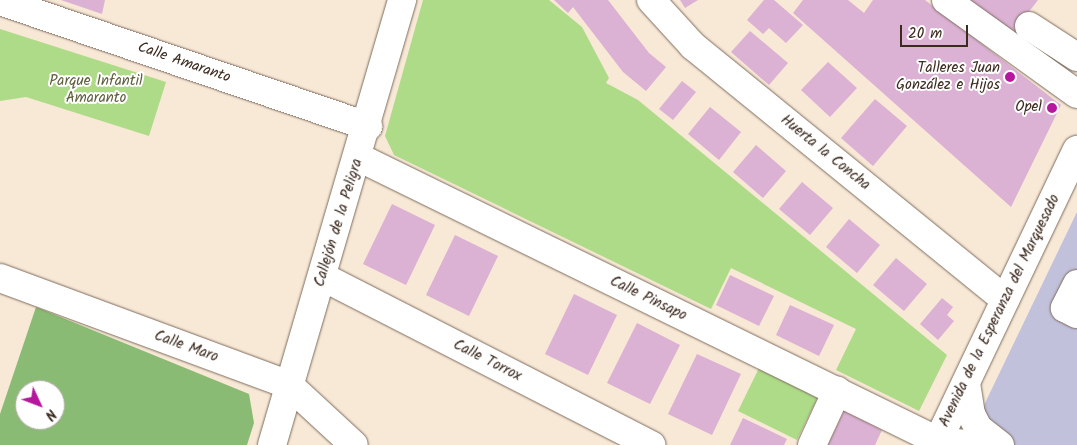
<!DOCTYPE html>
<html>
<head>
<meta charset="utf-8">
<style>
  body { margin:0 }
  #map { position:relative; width:1077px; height:445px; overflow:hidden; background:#f8e8d6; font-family:Kalam,sans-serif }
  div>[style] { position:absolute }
  .industrial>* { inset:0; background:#c2c1dc }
  .green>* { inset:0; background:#aedb87 }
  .forest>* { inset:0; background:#8abb74 }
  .building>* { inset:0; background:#dbb1d4 }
  .roads { filter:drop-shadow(0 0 1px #7d6c5e) drop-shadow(0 0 1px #7d6c5e) }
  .minor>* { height:28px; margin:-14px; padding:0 14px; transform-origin:14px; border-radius:14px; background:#fff }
  .dots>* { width:14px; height:14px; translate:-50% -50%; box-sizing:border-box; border:2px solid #fff; border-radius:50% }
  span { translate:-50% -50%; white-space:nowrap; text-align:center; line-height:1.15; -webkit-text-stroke:4px #fff; paint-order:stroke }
  .street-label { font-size:15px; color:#3b2a1e }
  .poi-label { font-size:15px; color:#3b2a1e }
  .right { translate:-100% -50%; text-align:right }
  .park-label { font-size:15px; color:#5e5f3e }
  .north { position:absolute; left:15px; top:380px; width:50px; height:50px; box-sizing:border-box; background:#fff; border:1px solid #b1aaa5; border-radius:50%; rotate:133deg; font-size:14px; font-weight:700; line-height:20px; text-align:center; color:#3b2a1e }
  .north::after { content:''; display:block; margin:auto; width:18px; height:22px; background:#b5179e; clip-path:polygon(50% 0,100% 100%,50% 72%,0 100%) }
  .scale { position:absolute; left:900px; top:25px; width:68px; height:22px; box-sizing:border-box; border:2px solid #3b2a1e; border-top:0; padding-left:6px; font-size:15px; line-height:18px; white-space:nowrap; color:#3b2a1e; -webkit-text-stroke:4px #fff; paint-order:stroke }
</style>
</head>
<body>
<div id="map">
  <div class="industrial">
    <i style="clip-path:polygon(1077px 212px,1077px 445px,968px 445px,986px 401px)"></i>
  </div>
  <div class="green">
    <i style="clip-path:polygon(423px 0,549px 0,582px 27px,609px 78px,606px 83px,638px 100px,947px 355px,919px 411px,836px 370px,856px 329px,731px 268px,711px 309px,394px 155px,385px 136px)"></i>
    <i style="clip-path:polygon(0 29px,166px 82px,149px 136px,26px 97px,0 101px)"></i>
    <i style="clip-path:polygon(760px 366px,819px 395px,797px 440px,738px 411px)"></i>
  </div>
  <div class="forest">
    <i style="clip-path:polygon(evenodd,36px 307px,249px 394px,254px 423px,247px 445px,0 445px,0 414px,36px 307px,25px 390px,55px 390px,55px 420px,25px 420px,25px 390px)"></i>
  </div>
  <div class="building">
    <i style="clip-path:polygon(61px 0,105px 0,102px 14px)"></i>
    <i style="clip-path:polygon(554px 0,608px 0,649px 53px,666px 67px,646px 91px,623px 72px,573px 7px,568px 13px)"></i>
    <i style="clip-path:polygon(680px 0,698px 0,685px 8px)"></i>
    <i style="clip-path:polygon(764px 0,774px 0,803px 25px,786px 43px,769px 28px,763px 34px,747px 20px)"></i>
    <i style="clip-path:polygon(803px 0,848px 0,864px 13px,873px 0,925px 0,1061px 105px,1011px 207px,793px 13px)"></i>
    <i style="clip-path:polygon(955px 0,1038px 0,1008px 39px)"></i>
    <i style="clip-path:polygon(750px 31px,788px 63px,769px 85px,731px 52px)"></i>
    <i style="clip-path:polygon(828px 62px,857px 88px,830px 117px,801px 90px)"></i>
    <i style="clip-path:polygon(682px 81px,696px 92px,673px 120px,659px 109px)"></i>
    <i style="clip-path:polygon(875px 99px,907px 126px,873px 166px,841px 138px)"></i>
    <i style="clip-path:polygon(710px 107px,741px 132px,719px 160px,688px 134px)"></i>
    <i style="clip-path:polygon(756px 145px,786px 171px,763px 198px,733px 172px)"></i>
    <i style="clip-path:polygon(802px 182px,833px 208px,810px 235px,779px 209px)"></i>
    <i style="clip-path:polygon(392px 204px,435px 225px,406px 285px,363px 264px)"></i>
    <i style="clip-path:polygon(849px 219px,880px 245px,857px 273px,826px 247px)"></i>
    <i style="clip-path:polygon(455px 235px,498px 256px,469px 316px,426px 295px)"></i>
    <i style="clip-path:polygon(896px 258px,927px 284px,904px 311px,873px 285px)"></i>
    <i style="clip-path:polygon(730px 275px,774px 296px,759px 326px,716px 305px)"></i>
    <i style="clip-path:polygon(574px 294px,617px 315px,588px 375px,545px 354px)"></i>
    <i style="clip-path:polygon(942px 298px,953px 307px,947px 315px,954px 321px,938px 340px,920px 324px)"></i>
    <i style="clip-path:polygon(790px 305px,834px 325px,819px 356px,776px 335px)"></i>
    <i style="clip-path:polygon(637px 323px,680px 345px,650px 404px,607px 383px)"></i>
    <i style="clip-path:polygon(697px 354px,741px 374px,712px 435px,668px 414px)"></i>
    <i style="clip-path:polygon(844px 411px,882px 430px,875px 445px,828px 445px)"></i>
    <i style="clip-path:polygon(743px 418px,787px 439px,784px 445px,730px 445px)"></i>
  </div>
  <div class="roads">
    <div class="minor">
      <i style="left:651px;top:0;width:62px;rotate:47.6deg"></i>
      <i style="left:693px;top:46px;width:402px;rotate:39.1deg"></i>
      <i style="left:946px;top:0;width:161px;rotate:35.7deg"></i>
      <i style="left:0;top:1px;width:389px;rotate:18.8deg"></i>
      <i style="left:1029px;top:26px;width:57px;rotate:32.9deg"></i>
      <i style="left:358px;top:157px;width:646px;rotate:26.09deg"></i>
      <i style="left:938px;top:441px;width:39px;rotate:6deg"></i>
      <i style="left:323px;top:277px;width:369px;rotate:27.1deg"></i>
      <i style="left:0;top:278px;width:308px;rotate:20.3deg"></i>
      <i style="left:289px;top:385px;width:88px;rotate:42.7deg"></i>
      <i style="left:1077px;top:284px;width:27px;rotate:117deg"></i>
      <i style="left:1065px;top:308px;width:13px;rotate:27deg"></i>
      <i style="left:966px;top:383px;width:31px;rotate:81deg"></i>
      <i style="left:971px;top:414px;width:16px;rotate:63deg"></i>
      <i style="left:978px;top:428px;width:28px;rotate:38deg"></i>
      <i style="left:272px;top:445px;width:464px;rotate:-73.7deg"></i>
      <i style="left:812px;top:445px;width:60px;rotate:-65.2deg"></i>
      <i style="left:936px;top:445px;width:327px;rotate:-64.5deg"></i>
    </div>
  </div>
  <div class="dots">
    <i style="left:1010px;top:77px;background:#b5179e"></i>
    <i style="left:1052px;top:108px;background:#b5179e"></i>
  </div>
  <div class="street-label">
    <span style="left:184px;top:63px;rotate:19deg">Calle Amaranto</span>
    <span style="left:825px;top:153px;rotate:39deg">Huerta la Concha</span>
    <span style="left:339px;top:223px;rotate:-73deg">Callejón de la Peligra</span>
    <span style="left:648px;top:299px;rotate:26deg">Calle Pinsapo</span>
    <span style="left:1000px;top:311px;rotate:-64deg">Avenida de la Esperanza del Marquesado</span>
    <span style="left:186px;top:347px;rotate:20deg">Calle Maro</span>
    <span style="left:487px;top:361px;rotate:27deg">Calle Torrox</span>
  </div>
  <div class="poi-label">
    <span class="right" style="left:1000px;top:77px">Talleres Juan<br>González e Hijos</span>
    <span class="right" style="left:1042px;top:108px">Opel</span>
  </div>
  <div class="park-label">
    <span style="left:96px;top:90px">Parque Infantil<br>Amaranto</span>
  </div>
  <div class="north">N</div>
  <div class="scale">20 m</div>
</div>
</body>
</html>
